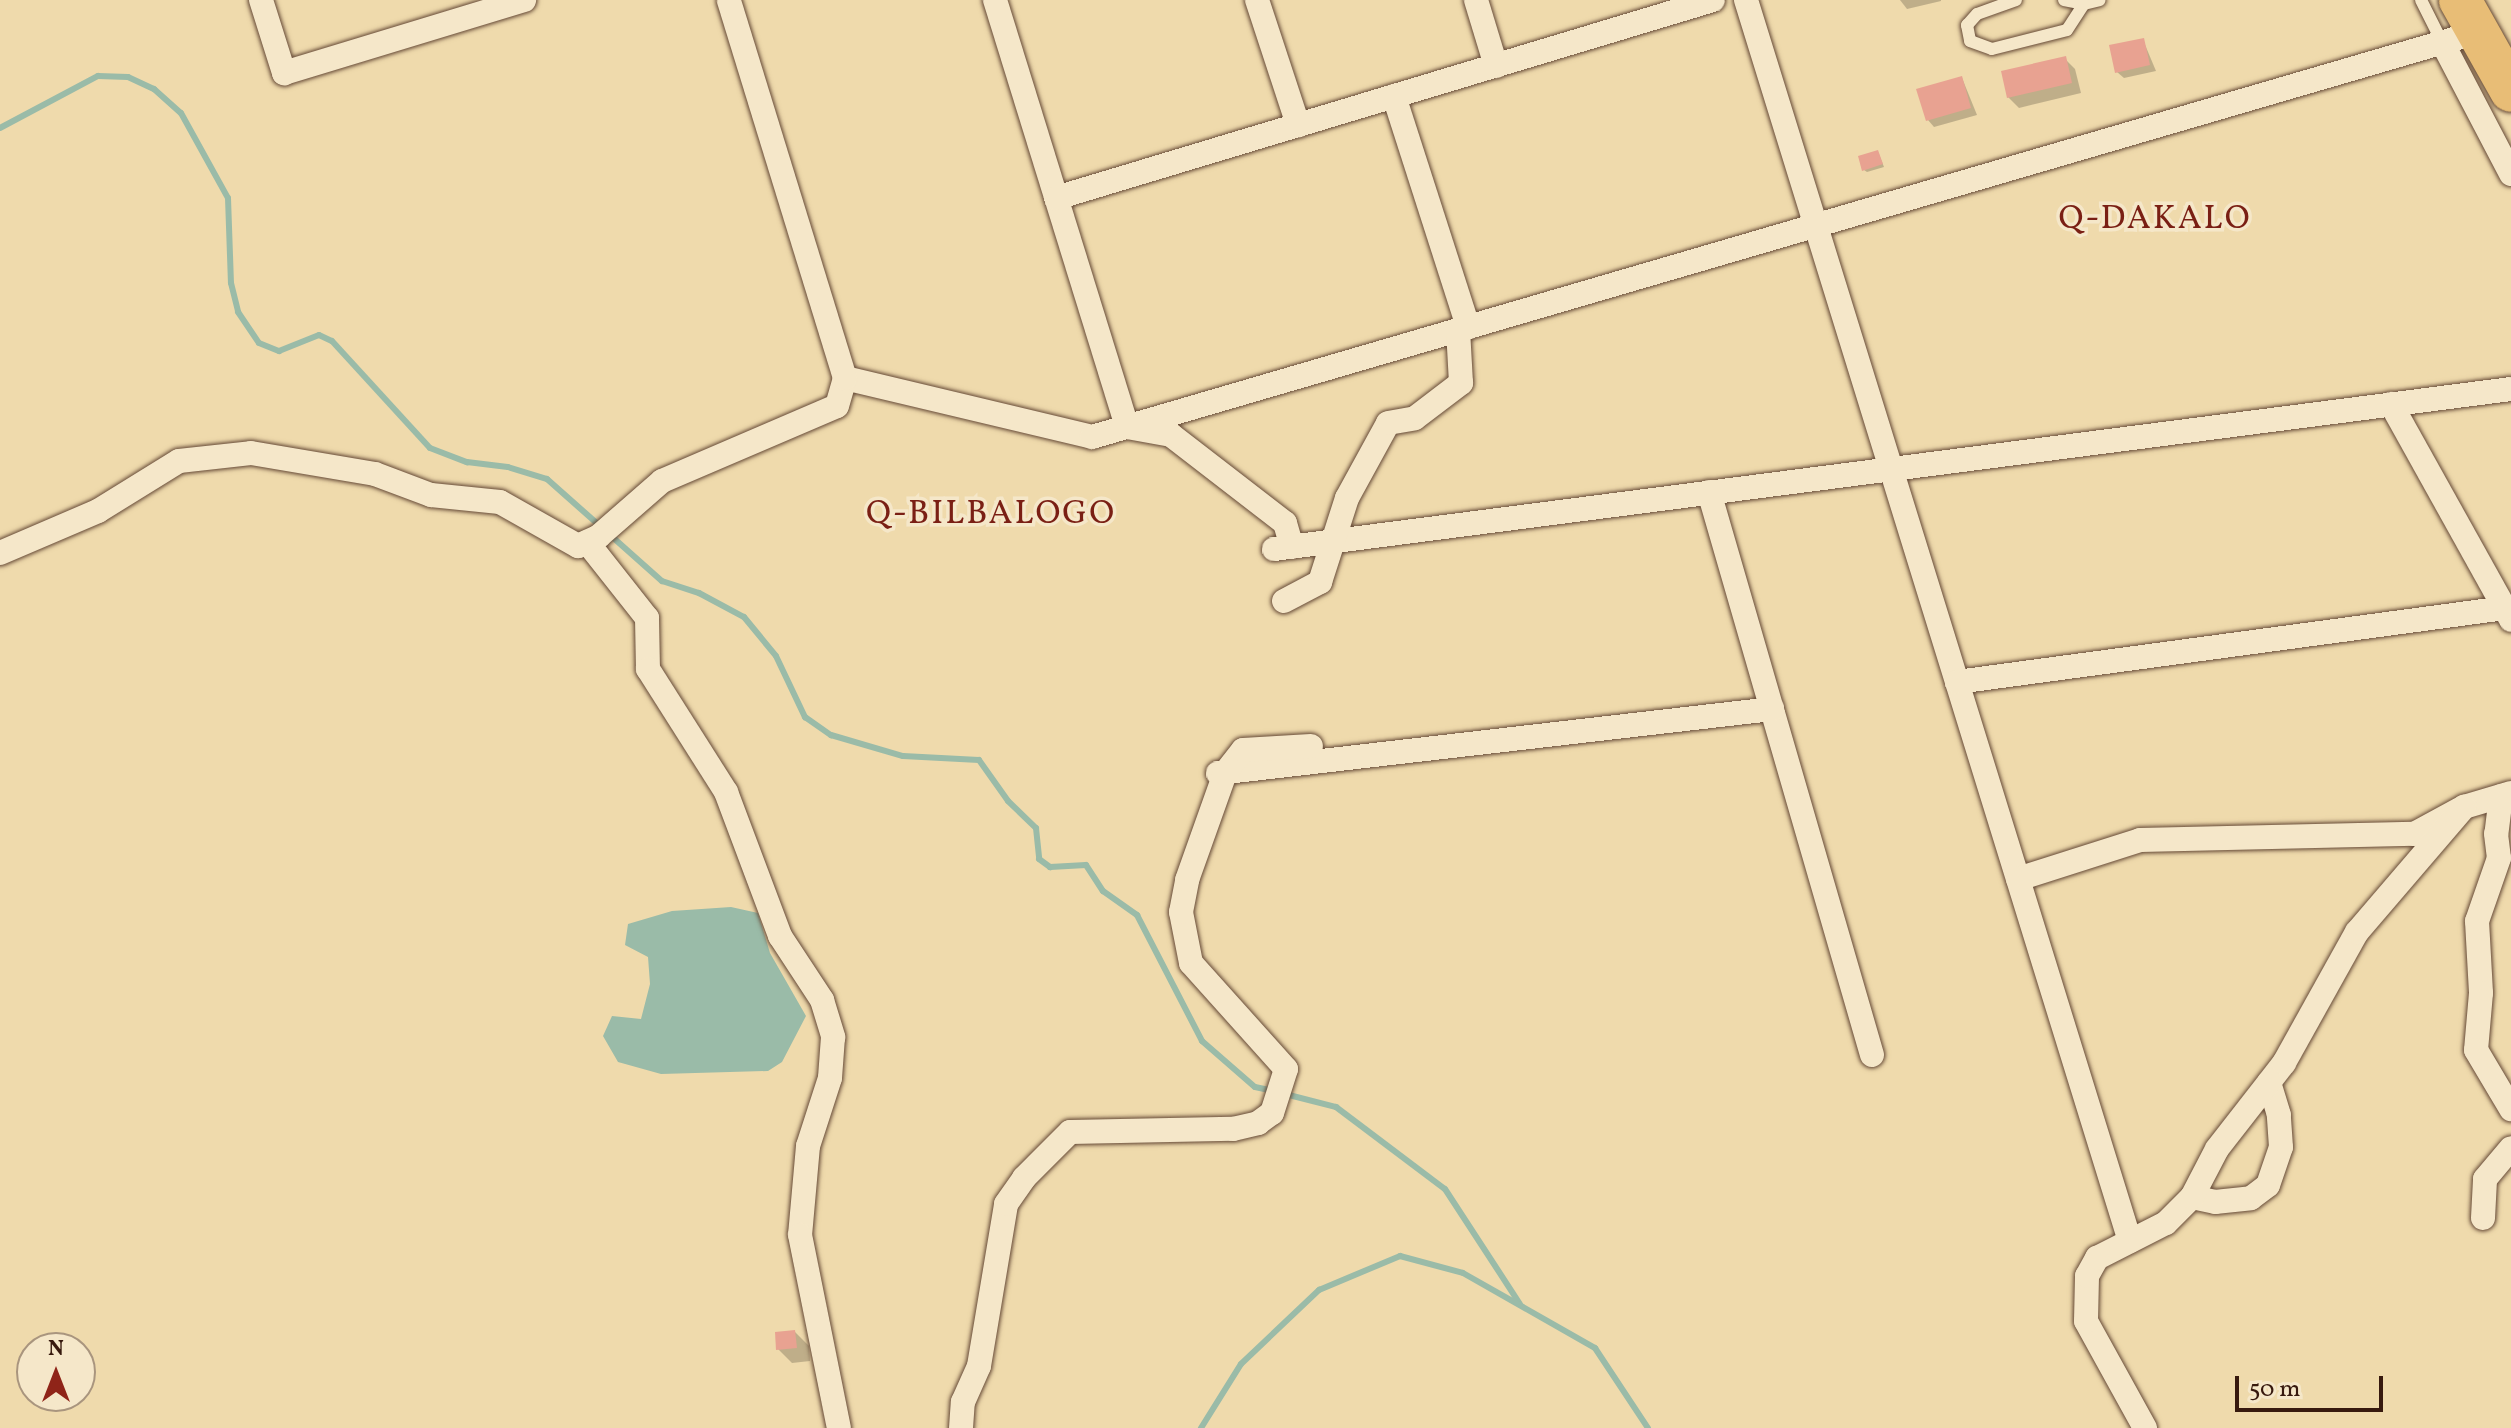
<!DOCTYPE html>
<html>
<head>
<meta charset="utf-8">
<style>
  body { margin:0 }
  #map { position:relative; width:2511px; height:1428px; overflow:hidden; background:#efdaac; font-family:Vollkorn,serif }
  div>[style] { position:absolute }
  .water>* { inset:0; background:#9abba8 }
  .shadow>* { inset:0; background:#0003 }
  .stream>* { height:6px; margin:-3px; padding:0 3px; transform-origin:3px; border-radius:3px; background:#9abba8 }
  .building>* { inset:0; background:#e8a291 }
  .roads { filter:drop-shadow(0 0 2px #654936) drop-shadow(0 0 2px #654936) }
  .lane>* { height:12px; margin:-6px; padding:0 6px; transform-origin:6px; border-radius:6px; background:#f5e7c9 }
  .street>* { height:24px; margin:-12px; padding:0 12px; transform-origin:12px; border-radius:12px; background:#f5e7c9 }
  .highway>* { height:42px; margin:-21px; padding:0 21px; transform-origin:21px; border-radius:21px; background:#e8bd76 }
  span { translate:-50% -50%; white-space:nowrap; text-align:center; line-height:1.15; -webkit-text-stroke:7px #f5e7c9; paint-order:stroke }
  .quarter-label { font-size:34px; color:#7a1f14; letter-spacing:2px }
  .north { position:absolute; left:16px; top:1332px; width:80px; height:80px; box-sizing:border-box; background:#f5e7c9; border:2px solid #a9957e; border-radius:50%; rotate:0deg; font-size:22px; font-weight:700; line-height:32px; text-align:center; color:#37190e }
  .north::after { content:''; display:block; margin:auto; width:28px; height:36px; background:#8f2418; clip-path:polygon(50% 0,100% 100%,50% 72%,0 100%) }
  .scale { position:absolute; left:2235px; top:1376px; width:148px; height:36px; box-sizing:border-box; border:4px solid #37190e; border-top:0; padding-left:10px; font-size:24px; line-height:28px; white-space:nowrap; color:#37190e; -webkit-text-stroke:6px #f5e7c9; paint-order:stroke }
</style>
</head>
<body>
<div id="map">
  <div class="water">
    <i style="clip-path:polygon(731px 907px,758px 913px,770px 953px,806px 1016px,782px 1062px,768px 1071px,661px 1074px,618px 1062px,603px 1036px,612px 1016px,641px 1019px,650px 984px,648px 957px,625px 945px,628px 924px,672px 911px)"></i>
  </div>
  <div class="shadow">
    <i style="clip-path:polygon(1900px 0,1941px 0,1941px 1px,1907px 9px)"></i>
    <i style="clip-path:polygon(2143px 40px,2156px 71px,2124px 78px,2117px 72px)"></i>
    <i style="clip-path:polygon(2065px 59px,2075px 69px,2081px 93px,2019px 108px,2008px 97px)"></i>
    <i style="clip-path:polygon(1962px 78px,1977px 115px,1934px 127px,1928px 120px)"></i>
    <i style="clip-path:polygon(1878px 152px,1884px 167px,1867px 172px,1864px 170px)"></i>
    <i style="clip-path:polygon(795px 1332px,809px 1346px,810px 1361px,792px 1363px,778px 1349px)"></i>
  </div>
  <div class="stream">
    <i style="left:0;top:128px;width:111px;rotate:-28deg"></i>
    <i style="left:98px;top:76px;width:30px;rotate:2deg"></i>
    <i style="left:128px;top:77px;width:29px;rotate:25deg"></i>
    <i style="left:154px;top:89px;width:36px;rotate:42deg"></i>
    <i style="left:181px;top:113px;width:97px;rotate:61.1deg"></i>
    <i style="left:228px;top:198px;width:85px;rotate:88deg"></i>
    <i style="left:231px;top:283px;width:30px;rotate:76deg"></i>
    <i style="left:238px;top:312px;width:37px;rotate:56deg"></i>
    <i style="left:259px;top:343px;width:22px;rotate:22deg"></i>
    <i style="left:279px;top:351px;width:43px;rotate:-21.8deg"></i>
    <i style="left:319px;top:335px;width:14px;rotate:25deg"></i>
    <i style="left:332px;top:341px;width:145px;rotate:47.5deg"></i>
    <i style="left:430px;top:448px;width:40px;rotate:21deg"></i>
    <i style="left:467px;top:462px;width:41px;rotate:7deg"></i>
    <i style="left:508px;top:467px;width:41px;rotate:17.1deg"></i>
    <i style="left:547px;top:479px;width:72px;rotate:41.6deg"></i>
    <i style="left:609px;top:534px;width:71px;rotate:41.6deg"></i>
    <i style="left:662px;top:581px;width:39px;rotate:18deg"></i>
    <i style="left:699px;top:593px;width:51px;rotate:28.1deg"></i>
    <i style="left:744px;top:617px;width:50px;rotate:50.6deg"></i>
    <i style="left:776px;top:656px;width:68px;rotate:64.6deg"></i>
    <i style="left:805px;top:717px;width:32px;rotate:35deg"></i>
    <i style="left:831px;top:735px;width:75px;rotate:16.3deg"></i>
    <i style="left:903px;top:756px;width:76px;rotate:3deg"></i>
    <i style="left:979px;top:760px;width:50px;rotate:54.7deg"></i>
    <i style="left:1008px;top:801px;width:39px;rotate:44deg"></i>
    <i style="left:1036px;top:828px;width:31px;rotate:84deg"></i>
    <i style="left:1039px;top:859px;width:14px;rotate:36deg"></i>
    <i style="left:1050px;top:867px;width:36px;rotate:-3deg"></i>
    <i style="left:1086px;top:865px;width:31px;rotate:57deg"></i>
    <i style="left:1103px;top:891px;width:42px;rotate:35.2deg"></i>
    <i style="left:1137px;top:915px;width:142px;rotate:62.7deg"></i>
    <i style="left:1202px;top:1041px;width:70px;rotate:41deg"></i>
    <i style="left:1255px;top:1087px;width:19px;rotate:12deg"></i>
    <i style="left:1285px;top:1094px;width:53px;rotate:14.3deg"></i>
    <i style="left:1336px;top:1107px;width:136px;rotate:37deg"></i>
    <i style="left:1445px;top:1189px;width:137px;rotate:56.9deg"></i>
    <i style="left:1201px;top:1428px;width:75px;rotate:-58deg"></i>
    <i style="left:1241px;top:1364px;width:108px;rotate:-43.5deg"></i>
    <i style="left:1319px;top:1290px;width:88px;rotate:-22.8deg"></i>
    <i style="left:1400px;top:1256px;width:65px;rotate:15.1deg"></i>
    <i style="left:1463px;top:1273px;width:152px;rotate:29.6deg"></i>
    <i style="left:1595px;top:1348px;width:96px;rotate:56.5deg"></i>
  </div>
  <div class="building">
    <i style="clip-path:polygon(2144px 38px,2150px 65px,2115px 73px,2109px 45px)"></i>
    <i style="clip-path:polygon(2066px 56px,2072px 83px,2007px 98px,2001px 71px)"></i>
    <i style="clip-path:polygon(1962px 76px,1971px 108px,1926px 121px,1916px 89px)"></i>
    <i style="clip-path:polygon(1878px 150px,1883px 164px,1862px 171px,1858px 156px)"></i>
    <i style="clip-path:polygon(795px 1330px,797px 1348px,776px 1350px,775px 1332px)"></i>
  </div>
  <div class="roads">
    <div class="lane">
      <i style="left:2016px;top:0;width:41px;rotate:160.3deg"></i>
      <i style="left:1977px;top:14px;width:15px;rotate:132deg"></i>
      <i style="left:1967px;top:25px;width:16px;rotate:79deg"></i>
      <i style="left:1970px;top:41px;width:23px;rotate:20deg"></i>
      <i style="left:1992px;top:49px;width:77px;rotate:-14.2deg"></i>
      <i style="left:2067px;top:30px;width:31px;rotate:-57deg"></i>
      <i style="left:2064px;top:0;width:20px;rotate:11deg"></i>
      <i style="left:2084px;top:4px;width:16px;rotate:-14deg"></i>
      <i style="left:2421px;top:0;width:47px;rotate:63.4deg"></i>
    </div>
    <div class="street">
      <i style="left:261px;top:0;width:77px;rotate:72.5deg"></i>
      <i style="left:284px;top:73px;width:251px;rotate:-16.9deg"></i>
      <i style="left:995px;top:0;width:447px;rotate:72.8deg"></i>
      <i style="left:1127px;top:427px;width:45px;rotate:10.3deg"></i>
      <i style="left:1171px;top:435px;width:144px;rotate:37.7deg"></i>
      <i style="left:1285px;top:523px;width:25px;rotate:74deg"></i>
      <i style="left:1257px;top:0;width:132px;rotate:71.8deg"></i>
      <i style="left:1476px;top:0;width:69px;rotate:73.1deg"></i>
      <i style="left:1746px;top:0;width:1299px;rotate:72.81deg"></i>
      <i style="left:2442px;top:42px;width:149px;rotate:62.4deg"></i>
      <i style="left:1394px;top:96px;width:243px;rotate:72.2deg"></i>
      <i style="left:1056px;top:198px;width:686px;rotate:-16.77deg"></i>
      <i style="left:845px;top:378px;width:254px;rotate:13.4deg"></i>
      <i style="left:1092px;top:437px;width:1444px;rotate:-16.29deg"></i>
      <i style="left:2391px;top:404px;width:247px;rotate:60.9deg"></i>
      <i style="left:1709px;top:492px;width:586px;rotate:73.85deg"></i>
      <i style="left:587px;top:542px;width:97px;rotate:51.7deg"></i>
      <i style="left:647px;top:618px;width:51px;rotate:88.9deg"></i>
      <i style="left:648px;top:669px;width:146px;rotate:57.6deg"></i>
      <i style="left:726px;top:792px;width:154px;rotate:69.4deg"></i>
      <i style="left:780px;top:936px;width:77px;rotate:56.7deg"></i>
      <i style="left:822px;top:1000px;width:39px;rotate:73deg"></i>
      <i style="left:833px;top:1037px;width:41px;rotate:94.2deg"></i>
      <i style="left:830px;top:1078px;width:71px;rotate:107.9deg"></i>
      <i style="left:808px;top:1146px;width:89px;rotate:95.1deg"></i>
      <i style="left:800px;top:1235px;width:197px;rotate:78.6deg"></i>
      <i style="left:1274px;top:549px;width:1247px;rotate:-7.37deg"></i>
      <i style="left:0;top:553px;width:107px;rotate:-23.2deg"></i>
      <i style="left:98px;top:511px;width:95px;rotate:-31.7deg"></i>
      <i style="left:179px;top:461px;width:72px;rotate:-6.3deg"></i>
      <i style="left:251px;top:453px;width:126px;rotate:9.6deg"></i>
      <i style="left:375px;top:474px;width:60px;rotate:20.6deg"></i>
      <i style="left:431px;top:495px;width:69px;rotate:5.8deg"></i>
      <i style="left:500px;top:502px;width:90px;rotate:29.4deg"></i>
      <i style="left:578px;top:546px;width:23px;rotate:-25deg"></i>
      <i style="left:599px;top:536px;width:84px;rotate:-41.1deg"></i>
      <i style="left:662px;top:481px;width:190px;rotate:-23.2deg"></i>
      <i style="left:837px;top:406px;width:29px;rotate:-74deg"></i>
      <i style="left:845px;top:378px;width:395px;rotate:-107.1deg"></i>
      <i style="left:1284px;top:601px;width:41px;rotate:-27.8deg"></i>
      <i style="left:1320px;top:582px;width:88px;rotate:-72.2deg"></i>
      <i style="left:1347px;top:498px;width:85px;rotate:-61.3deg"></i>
      <i style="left:1388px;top:423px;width:27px;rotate:-10deg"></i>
      <i style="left:1415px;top:418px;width:58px;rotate:-37.3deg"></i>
      <i style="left:1461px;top:383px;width:53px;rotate:-93.2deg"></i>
      <i style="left:1957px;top:682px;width:553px;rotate:-7.69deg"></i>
      <i style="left:1218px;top:773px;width:558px;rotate:-6.59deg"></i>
      <i style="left:2501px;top:796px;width:38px;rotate:97deg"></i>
      <i style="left:2496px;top:834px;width:24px;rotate:83deg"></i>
      <i style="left:2499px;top:858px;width:67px;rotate:109.2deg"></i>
      <i style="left:2477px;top:921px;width:72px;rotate:86.8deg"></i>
      <i style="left:2481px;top:993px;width:57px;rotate:95deg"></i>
      <i style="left:2476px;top:1050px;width:69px;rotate:59.3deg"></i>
      <i style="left:2018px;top:879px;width:128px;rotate:-17.7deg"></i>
      <i style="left:2140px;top:840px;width:274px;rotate:-1.3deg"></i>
      <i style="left:2414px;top:834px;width:57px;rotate:-28.4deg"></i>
      <i style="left:2464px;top:807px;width:49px;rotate:-16.6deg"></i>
      <i style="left:2192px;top:1197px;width:24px;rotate:12deg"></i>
      <i style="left:2215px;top:1202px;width:36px;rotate:-6deg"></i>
      <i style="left:2251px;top:1198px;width:21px;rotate:-37deg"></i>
      <i style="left:2268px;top:1185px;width:40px;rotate:-71.1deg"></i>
      <i style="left:2281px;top:1147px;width:32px;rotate:-94deg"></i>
      <i style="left:2279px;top:1115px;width:34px;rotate:-107deg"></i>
      <i style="left:2483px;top:1218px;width:39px;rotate:-87deg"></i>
      <i style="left:2485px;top:1179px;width:40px;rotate:-50deg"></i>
      <i style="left:961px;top:1428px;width:26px;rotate:-86deg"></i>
      <i style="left:963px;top:1402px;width:39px;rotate:-66deg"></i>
      <i style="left:979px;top:1366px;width:164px;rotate:-80.5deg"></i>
      <i style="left:1006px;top:1204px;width:32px;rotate:-55deg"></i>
      <i style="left:1024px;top:1178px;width:65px;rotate:-45deg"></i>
      <i style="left:1070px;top:1132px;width:163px;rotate:-1.1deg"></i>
      <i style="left:1233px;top:1129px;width:26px;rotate:-13deg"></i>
      <i style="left:1258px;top:1123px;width:17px;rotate:-36deg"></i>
      <i style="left:1272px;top:1113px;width:46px;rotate:-72.3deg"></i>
      <i style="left:1286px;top:1069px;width:142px;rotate:-131.9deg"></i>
      <i style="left:1191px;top:963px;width:52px;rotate:-101.1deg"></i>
      <i style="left:1181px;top:912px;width:33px;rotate:-79deg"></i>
      <i style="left:1187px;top:880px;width:114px;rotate:-70.4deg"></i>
      <i style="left:1225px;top:773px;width:29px;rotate:-52deg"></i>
      <i style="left:1243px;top:750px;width:68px;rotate:-3.4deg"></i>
      <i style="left:2145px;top:1428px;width:122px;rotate:-118.9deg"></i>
      <i style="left:2086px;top:1321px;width:45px;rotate:-88.7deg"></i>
      <i style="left:2087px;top:1276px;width:21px;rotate:-61deg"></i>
      <i style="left:2097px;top:1258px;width:77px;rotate:-26.9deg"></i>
      <i style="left:2166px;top:1223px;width:37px;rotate:-45deg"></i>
      <i style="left:2192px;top:1197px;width:54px;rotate:-62.5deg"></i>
      <i style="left:2217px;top:1149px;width:109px;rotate:-52.1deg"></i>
      <i style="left:2284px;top:1063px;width:150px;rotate:-60.9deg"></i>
      <i style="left:2357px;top:932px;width:165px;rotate:-49.4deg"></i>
    </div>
    <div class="highway">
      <i style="left:2460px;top:0;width:104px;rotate:60.7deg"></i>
    </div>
  </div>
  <div class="quarter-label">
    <span style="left:2155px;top:220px">Q-DAKALO</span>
    <span style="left:991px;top:515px">Q-BILBALOGO</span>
  </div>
  <div class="north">N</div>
  <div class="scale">50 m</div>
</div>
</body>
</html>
